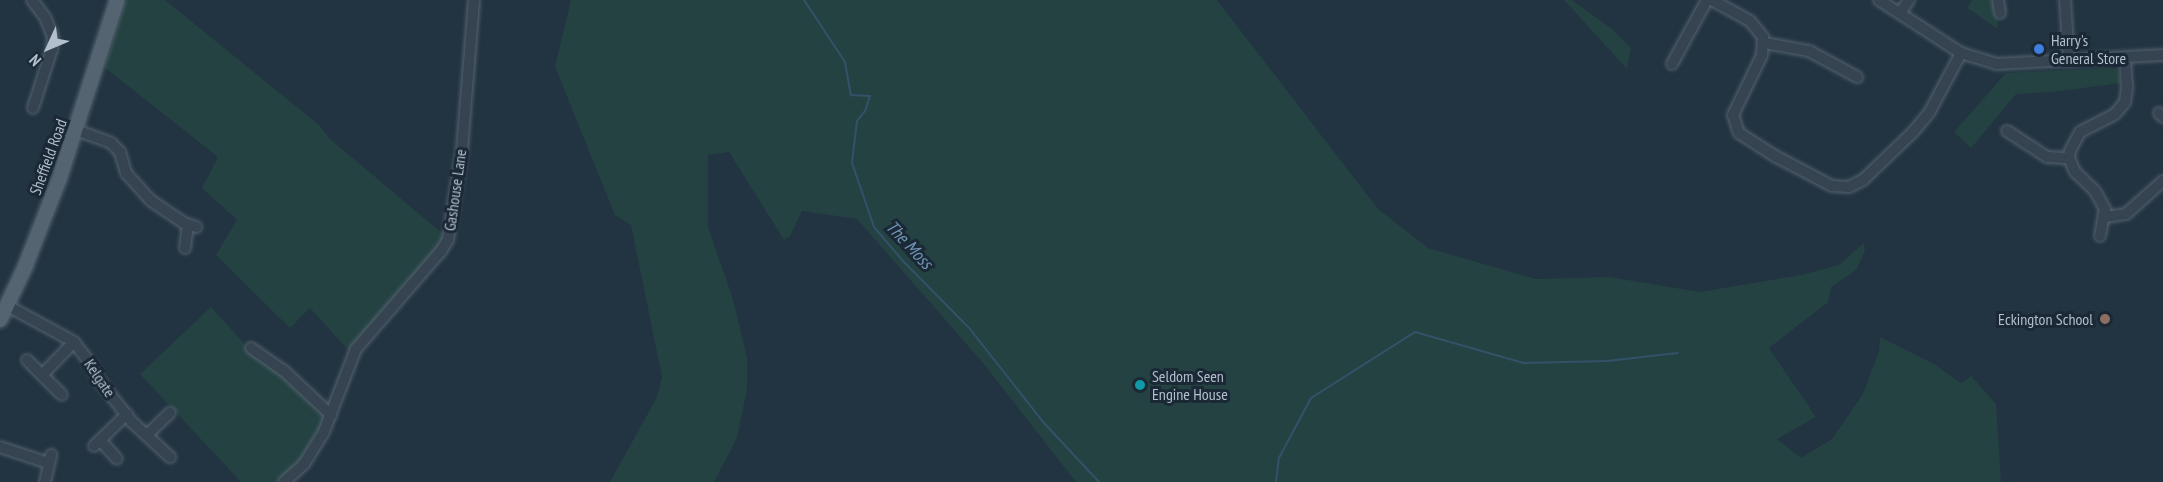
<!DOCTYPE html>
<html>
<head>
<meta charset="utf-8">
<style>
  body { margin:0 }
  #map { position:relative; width:2163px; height:482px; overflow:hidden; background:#223341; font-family:"PT Sans Narrow",sans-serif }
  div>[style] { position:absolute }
  .green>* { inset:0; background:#244242 }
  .stream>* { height:2px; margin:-1px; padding:0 1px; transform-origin:1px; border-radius:1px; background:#34516a }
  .roads { filter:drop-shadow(0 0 2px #54626f) drop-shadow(0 0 2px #54626f) }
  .minor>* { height:10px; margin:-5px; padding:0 5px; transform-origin:5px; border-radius:5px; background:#364451 }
  .major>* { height:14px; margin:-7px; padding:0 7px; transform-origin:7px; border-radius:7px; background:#546471 }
  .dots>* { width:16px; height:16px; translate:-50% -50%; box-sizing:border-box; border:3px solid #1b2936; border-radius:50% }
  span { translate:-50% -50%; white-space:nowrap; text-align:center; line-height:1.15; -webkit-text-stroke:6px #1b2936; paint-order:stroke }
  .poi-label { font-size:16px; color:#b3bfcc }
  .left { translate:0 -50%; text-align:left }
  .right { translate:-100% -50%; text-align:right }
  .street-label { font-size:16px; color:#b3bfcc }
  .water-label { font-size:18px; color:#7094b2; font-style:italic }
  .north { position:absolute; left:18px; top:18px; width:60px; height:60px; -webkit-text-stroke:4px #1b2936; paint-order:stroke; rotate:226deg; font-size:16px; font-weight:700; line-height:24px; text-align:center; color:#b3bfcc }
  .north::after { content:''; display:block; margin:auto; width:21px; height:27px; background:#b3bfcc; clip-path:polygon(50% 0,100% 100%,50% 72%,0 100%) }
</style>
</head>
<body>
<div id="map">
  <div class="green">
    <i style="clip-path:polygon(126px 0,165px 0,319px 125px,330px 139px,443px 234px,437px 251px,349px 351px,310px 308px,290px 328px,216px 255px,237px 220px,202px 188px,218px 157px,104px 67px)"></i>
    <i style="clip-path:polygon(571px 0,1217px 0,1378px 209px,1428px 248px,1536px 279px,1609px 277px,1700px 292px,1801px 275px,1839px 265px,1864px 243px,1865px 251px,1856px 270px,1831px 287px,1828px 302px,1769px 348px,1816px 417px,1777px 439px,1801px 458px,1832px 439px,1863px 394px,1879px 351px,1880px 337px,1934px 364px,1961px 383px,1971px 376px,1996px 404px,2001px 482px,1076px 482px,983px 363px,857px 219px,802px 211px,790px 236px,784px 240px,729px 152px,708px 155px,708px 227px,732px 296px,747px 357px,747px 389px,737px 438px,714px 482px,610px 482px,657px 397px,662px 377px,631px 225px,615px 215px,555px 67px)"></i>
    <i style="clip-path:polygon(1564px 0,1572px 0,1612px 29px,1631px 48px,1627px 69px)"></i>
    <i style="clip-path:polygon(1972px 0,1996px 0,1998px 29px,1967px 8px)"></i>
    <i style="clip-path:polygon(2109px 68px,2117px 69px,2121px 83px,2052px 92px,2016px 94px,1971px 148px,1954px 132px,2006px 73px)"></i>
    <i style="clip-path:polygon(211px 307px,249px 349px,262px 357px,327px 417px,299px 461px,276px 482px,241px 482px,140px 374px)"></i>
  </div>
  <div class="stream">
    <i style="left:804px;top:0;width:74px;rotate:56.5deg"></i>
    <i style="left:845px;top:62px;width:34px;rotate:80deg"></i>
    <i style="left:851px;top:95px;width:19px;rotate:3deg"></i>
    <i style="left:870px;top:96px;width:16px;rotate:108deg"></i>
    <i style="left:865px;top:111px;width:13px;rotate:129deg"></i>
    <i style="left:857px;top:121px;width:42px;rotate:96.8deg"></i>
    <i style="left:852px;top:163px;width:68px;rotate:71deg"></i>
    <i style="left:874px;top:227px;width:45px;rotate:49.5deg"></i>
    <i style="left:903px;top:261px;width:95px;rotate:45.4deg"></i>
    <i style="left:970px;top:329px;width:120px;rotate:51.8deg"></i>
    <i style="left:1044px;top:423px;width:81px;rotate:47deg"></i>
    <i style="left:1276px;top:482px;width:24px;rotate:-83deg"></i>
    <i style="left:1279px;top:458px;width:68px;rotate:-61.9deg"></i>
    <i style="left:1311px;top:398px;width:123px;rotate:-32.4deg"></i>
    <i style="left:1415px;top:332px;width:113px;rotate:15.9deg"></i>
    <i style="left:1524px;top:363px;width:83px;rotate:-1.4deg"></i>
    <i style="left:1607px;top:361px;width:71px;rotate:-6.4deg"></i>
  </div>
  <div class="roads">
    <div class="minor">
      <i style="left:32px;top:0;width:21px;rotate:53deg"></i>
      <i style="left:45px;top:17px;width:22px;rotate:68deg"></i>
      <i style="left:53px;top:37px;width:12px;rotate:95deg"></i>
      <i style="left:52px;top:49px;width:62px;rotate:107.9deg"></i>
      <i style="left:1712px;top:0;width:43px;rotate:28.9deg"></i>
      <i style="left:1750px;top:21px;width:21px;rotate:51deg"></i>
      <i style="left:1763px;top:37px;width:18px;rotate:93deg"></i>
      <i style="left:1762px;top:55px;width:67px;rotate:115.8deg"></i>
      <i style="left:1733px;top:115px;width:19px;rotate:72deg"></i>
      <i style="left:1739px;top:133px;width:43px;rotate:32.6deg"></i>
      <i style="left:1775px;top:156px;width:64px;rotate:27.8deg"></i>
      <i style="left:1832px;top:186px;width:17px;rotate:3deg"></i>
      <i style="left:1849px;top:187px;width:16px;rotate:-27deg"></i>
      <i style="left:1863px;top:180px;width:69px;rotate:-43.8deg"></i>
      <i style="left:1913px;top:132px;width:25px;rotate:-50deg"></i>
      <i style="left:1929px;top:113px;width:68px;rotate:-61.9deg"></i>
      <i style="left:1879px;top:0;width:98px;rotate:32.9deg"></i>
      <i style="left:1961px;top:53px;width:37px;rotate:17deg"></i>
      <i style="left:1996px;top:64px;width:167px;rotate:-3.1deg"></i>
      <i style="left:1998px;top:0;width:13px;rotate:81deg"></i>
      <i style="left:2065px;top:0;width:61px;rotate:86.2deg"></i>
      <i style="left:1900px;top:13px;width:16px;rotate:-55deg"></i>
      <i style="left:1765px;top:43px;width:45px;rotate:10.3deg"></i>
      <i style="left:1809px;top:51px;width:55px;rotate:28.4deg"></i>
      <i style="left:1672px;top:64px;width:73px;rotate:-61.3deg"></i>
      <i style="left:2159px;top:113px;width:6px;rotate:45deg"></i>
      <i style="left:76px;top:130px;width:37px;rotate:20deg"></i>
      <i style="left:111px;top:143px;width:13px;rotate:45deg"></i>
      <i style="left:120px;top:152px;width:22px;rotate:74deg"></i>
      <i style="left:126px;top:173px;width:36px;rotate:48deg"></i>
      <i style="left:150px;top:200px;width:41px;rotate:34.1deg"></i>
      <i style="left:184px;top:223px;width:13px;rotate:18deg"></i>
      <i style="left:2007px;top:131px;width:48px;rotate:33deg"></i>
      <i style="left:2047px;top:157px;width:22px;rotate:3deg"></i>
      <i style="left:2105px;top:217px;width:21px;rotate:-8deg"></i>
      <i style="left:2126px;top:214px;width:50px;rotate:-41.7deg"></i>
      <i style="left:2100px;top:236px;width:27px;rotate:-80deg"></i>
      <i style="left:2105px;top:209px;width:21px;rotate:-119deg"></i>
      <i style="left:2095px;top:191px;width:28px;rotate:-136deg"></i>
      <i style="left:2075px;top:172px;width:15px;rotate:-113deg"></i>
      <i style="left:2069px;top:158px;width:7px;rotate:-82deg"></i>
      <i style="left:2070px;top:151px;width:21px;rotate:-62deg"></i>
      <i style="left:2080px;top:132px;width:39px;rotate:-27deg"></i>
      <i style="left:2115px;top:114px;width:16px;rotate:-50deg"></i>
      <i style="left:2125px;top:102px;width:15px;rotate:-82deg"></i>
      <i style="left:2127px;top:87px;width:29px;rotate:-94deg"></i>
      <i style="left:185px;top:248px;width:23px;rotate:-83deg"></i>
      <i style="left:8px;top:306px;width:75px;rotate:28.6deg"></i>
      <i style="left:74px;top:342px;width:31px;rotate:53deg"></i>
      <i style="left:93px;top:367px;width:13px;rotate:67deg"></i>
      <i style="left:98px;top:379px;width:55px;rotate:51.7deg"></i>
      <i style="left:132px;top:422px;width:52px;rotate:42.6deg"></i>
      <i style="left:251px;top:348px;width:39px;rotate:35deg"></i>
      <i style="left:283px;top:370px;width:66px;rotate:43.2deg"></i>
      <i style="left:27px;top:360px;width:49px;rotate:45deg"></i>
      <i style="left:42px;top:375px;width:46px;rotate:-45.9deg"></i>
      <i style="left:147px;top:435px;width:32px;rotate:-44deg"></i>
      <i style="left:100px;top:440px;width:25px;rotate:48deg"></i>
      <i style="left:94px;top:446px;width:46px;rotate:-44.1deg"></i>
      <i style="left:0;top:447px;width:51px;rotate:18.4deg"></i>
      <i style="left:45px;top:482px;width:28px;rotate:-77deg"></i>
      <i style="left:284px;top:482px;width:27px;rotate:-42deg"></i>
      <i style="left:304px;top:464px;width:36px;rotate:-58deg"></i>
      <i style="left:323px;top:434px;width:91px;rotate:-68.8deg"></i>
      <i style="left:356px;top:349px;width:130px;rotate:-49.1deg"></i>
      <i style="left:441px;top:251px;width:13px;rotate:-58deg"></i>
      <i style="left:448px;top:240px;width:91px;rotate:-81.2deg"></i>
      <i style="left:462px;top:150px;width:150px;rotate:-85.4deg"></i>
    </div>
    <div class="major">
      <i style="left:0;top:320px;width:59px;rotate:-64.7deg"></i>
      <i style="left:25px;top:267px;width:93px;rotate:-68.7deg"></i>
      <i style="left:59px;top:180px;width:189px;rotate:-72.1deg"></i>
    </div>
  </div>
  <div class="dots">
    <i style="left:2039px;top:49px;background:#3f7fe0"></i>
    <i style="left:2105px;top:319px;background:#8d6e63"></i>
    <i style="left:1140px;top:385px;background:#0f9aa8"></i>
  </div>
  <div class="poi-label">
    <span class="left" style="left:2051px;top:49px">Harry's<br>General Store</span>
    <span class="right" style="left:2093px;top:319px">Eckington School</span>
    <span class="left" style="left:1152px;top:385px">Seldom Seen<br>Engine House</span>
  </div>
  <div class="street-label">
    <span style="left:48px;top:157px;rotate:-70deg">Sheffield Road</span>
    <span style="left:455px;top:190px;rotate:-82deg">Gashouse Lane</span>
    <span style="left:100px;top:378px;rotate:56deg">Kelgate</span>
  </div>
  <div class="water-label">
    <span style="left:909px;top:245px;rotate:47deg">The Moss</span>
  </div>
  <div class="north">N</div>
</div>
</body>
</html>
